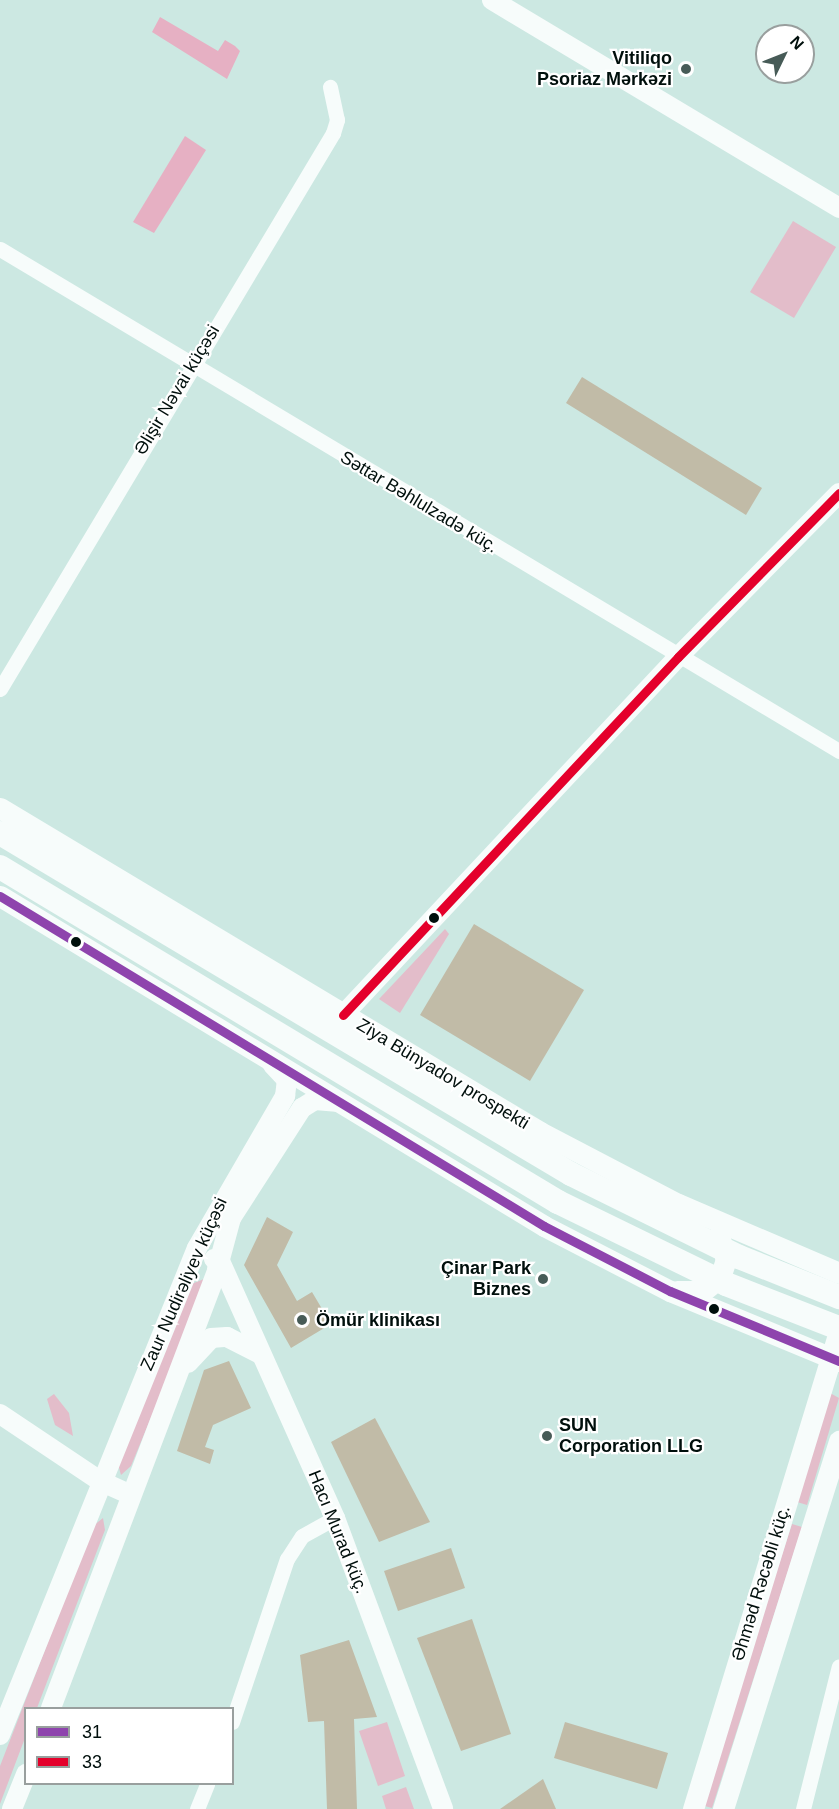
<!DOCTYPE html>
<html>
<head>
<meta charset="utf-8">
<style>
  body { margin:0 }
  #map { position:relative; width:839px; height:1809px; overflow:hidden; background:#cce8e2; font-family:Helvetica,sans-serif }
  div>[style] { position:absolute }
  .green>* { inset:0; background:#e3bdca }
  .forest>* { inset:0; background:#e6b0c3 }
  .building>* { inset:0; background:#c1bba7 }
  .minor>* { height:15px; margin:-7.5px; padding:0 7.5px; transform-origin:7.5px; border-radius:7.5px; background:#f7fcfb }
  .tertiary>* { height:20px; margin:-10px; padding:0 10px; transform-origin:10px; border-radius:10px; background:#f7fcfb }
  .secondary>* { height:21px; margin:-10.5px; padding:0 10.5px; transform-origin:10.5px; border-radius:10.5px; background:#f7fcfb }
  .primary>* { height:24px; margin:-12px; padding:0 12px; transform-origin:12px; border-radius:12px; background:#f7fcfb }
  .bus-1>* { height:9px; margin:-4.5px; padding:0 4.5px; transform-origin:4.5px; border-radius:4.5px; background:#8e44ad }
  .bus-2>* { height:9px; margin:-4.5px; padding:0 4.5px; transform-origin:4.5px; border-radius:4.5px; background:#e4002b }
  .dots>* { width:16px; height:16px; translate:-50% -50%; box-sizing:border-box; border:3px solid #fff; border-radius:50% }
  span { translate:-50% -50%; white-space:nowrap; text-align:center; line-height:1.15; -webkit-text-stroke:4.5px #fff; paint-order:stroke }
  .poi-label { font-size:18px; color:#000f0c; font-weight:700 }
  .right { translate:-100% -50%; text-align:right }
  .left { translate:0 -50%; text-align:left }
  .street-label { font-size:18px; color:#000f0c }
  .legend { position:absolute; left:24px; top:1707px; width:210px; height:78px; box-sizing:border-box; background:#fff; border:2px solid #999f9e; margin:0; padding:8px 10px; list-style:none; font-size:18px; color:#000f0c }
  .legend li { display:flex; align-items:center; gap:12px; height:30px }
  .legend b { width:30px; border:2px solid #999f9e }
  .north { position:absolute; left:755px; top:24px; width:60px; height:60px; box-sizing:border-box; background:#fff; border:2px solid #999f9e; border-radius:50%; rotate:47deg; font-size:16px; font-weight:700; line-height:24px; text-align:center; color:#000f0c }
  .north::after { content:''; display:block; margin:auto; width:21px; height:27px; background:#475b57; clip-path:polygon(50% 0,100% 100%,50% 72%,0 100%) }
</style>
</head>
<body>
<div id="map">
  <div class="green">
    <i style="clip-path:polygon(793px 221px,836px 247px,794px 318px,750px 292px)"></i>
    <i style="clip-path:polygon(445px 929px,449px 934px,400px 1013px,379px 999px)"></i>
    <i style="clip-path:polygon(209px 1277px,131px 1466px,121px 1475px,117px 1461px,189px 1285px)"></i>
    <i style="clip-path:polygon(830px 1393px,839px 1398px,807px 1505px,797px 1502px)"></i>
    <i style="clip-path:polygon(54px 1394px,69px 1413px,73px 1436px,55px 1425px,47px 1399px)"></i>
    <i style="clip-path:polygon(103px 1518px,105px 1530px,37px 1708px,26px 1708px,25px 1738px,0 1804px,0 1766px,93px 1526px)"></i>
    <i style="clip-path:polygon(792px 1524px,802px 1527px,712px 1808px,701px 1805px)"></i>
    <i style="clip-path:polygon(387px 1722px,405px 1776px,378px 1786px,359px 1731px)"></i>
    <i style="clip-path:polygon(406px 1787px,414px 1809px,386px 1809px,382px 1796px)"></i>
  </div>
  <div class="forest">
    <i style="clip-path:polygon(160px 17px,218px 51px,225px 40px,235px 46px,240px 51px,227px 79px,152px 32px)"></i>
    <i style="clip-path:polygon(185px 136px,206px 150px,154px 233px,133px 222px)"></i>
  </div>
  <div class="building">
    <i style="clip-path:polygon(582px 377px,762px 488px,746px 515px,566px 403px)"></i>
    <i style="clip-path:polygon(474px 924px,584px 990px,530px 1081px,420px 1015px)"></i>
    <i style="clip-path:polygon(267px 1217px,293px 1232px,277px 1265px,297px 1301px,312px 1292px,331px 1324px,291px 1348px,244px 1265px)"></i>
    <i style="clip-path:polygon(229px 1361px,251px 1408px,213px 1425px,205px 1447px,214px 1450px,210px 1464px,177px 1451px,204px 1370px)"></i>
    <i style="clip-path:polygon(375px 1418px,430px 1522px,379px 1542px,331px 1442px)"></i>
    <i style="clip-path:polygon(451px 1548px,465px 1588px,398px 1611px,384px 1571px)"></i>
    <i style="clip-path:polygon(472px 1619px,511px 1734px,461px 1751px,417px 1638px)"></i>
    <i style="clip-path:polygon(349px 1640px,377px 1717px,354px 1719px,357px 1809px,327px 1809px,324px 1721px,308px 1722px,300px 1655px)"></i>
    <i style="clip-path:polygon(565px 1722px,668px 1753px,657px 1789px,554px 1758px)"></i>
    <i style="clip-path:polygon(543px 1779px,556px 1809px,500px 1809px)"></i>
  </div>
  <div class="minor">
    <i style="left:0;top:249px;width:978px;rotate:30.89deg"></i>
    <i style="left:0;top:689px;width:648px;rotate:-59.08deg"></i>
    <i style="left:333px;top:133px;width:14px;rotate:-73deg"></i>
    <i style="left:337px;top:120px;width:34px;rotate:-102deg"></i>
    <i style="left:232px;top:1722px;width:172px;rotate:-71.4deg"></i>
    <i style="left:287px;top:1559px;width:27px;rotate:-57deg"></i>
    <i style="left:302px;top:1536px;width:38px;rotate:-29deg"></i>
    <i style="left:197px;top:1809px;width:27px;rotate:-68deg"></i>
    <i style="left:803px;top:1809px;width:147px;rotate:-75.9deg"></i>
  </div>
  <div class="tertiary">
    <i style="left:492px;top:0;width:405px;rotate:30.9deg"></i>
    <i style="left:343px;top:1015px;width:490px;rotate:-46.9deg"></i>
    <i style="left:678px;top:657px;width:230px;rotate:-45.5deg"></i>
    <i style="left:214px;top:1259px;width:6px;rotate:18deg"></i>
    <i style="left:220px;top:1261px;width:282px;rotate:65.9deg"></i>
    <i style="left:335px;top:1518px;width:310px;rotate:69.6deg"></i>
    <i style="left:188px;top:1363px;width:34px;rotate:-47deg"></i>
    <i style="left:211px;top:1338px;width:16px;rotate:-4deg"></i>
    <i style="left:227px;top:1337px;width:37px;rotate:27deg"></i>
    <i style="left:0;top:1414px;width:120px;rotate:33.8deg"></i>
    <i style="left:100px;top:1481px;width:32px;rotate:24deg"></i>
    <i style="left:51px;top:1708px;width:468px;rotate:-69.2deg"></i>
    <i style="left:217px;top:1270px;width:54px;rotate:-74.9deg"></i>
    <i style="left:231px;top:1218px;width:131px;rotate:-57.2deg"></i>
    <i style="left:302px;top:1108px;width:15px;rotate:-32deg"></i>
    <i style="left:315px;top:1100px;width:21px;rotate:5deg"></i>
    <i style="left:0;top:1735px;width:525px;rotate:-67.98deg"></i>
    <i style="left:197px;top:1248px;width:176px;rotate:-59.9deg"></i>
    <i style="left:285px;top:1096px;width:16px;rotate:-83deg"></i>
    <i style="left:287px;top:1080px;width:21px;rotate:-133deg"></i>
    <i style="left:12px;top:1809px;width:38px;rotate:-68deg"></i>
  </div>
  <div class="secondary">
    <i style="left:0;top:808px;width:630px;rotate:30.96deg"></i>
    <i style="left:540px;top:1132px;width:156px;rotate:27.6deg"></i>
    <i style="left:678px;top:1204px;width:175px;rotate:23.2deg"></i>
    <i style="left:0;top:896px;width:636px;rotate:31.24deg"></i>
    <i style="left:544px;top:1226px;width:142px;rotate:27.3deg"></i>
    <i style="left:670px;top:1291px;width:183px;rotate:22.5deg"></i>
    <i style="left:677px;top:1291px;width:26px"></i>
    <i style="left:703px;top:1291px;width:22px;rotate:-39deg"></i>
    <i style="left:720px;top:1277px;width:18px;rotate:-71deg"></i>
    <i style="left:726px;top:1260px;width:25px;rotate:-106deg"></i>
    <i style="left:693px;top:1809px;width:500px;rotate:-73deg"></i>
    <i style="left:723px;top:1809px;width:386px;rotate:-72.5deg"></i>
  </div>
  <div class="primary">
    <i style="left:0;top:833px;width:665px;rotate:30.85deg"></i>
    <i style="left:571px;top:1174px;width:187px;rotate:26.3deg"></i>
    <i style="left:739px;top:1257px;width:108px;rotate:21.8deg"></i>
    <i style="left:0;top:867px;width:651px;rotate:30.98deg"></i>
    <i style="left:558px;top:1202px;width:187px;rotate:26deg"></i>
    <i style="left:726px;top:1284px;width:121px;rotate:21.3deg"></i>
  </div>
  <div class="bus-1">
    <i style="left:0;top:896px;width:636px;rotate:31.24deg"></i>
    <i style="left:544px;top:1226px;width:142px;rotate:27.3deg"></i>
    <i style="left:670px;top:1291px;width:183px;rotate:22.5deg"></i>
  </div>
  <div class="bus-2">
    <i style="left:343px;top:1015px;width:490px;rotate:-46.9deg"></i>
    <i style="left:678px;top:657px;width:230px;rotate:-45.5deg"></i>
  </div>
  <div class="dots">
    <i style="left:686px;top:69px;background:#475b57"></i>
    <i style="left:434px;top:918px;background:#000f0c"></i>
    <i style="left:76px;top:942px;background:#000f0c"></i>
    <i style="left:543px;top:1279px;background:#475b57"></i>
    <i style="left:714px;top:1309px;background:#000f0c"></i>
    <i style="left:302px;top:1320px;background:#475b57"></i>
    <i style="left:547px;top:1436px;background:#475b57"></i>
  </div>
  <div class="poi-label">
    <span class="right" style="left:672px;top:69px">Vitiliqo<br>Psoriaz Mərkəzi</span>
    <span class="right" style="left:531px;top:1279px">Çinar Park<br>Biznes</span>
    <span class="left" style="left:316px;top:1320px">Ömür klinikası</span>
    <span class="left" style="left:559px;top:1436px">SUN<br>Corporation LLG</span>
  </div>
  <div class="street-label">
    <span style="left:177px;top:390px;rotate:-59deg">Əlişir Nəvai küçəsi</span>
    <span style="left:419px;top:502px;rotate:31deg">Səttar Bəhlulzadə küç.</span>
    <span style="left:443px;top:1074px;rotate:31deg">Ziya Bünyadov prospekti</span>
    <span style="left:184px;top:1284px;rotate:-66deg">Zaur Nudirəliyev küçəsi</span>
    <span style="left:338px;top:1532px;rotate:68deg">Hacı Murad küç.</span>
    <span style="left:761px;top:1583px;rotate:-73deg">Əhməd Rəcəbli küç.</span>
  </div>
  <ul class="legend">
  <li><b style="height:8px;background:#8e44ad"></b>31</li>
  <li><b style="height:8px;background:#e4002b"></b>33</li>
  </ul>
  <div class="north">N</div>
</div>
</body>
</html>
